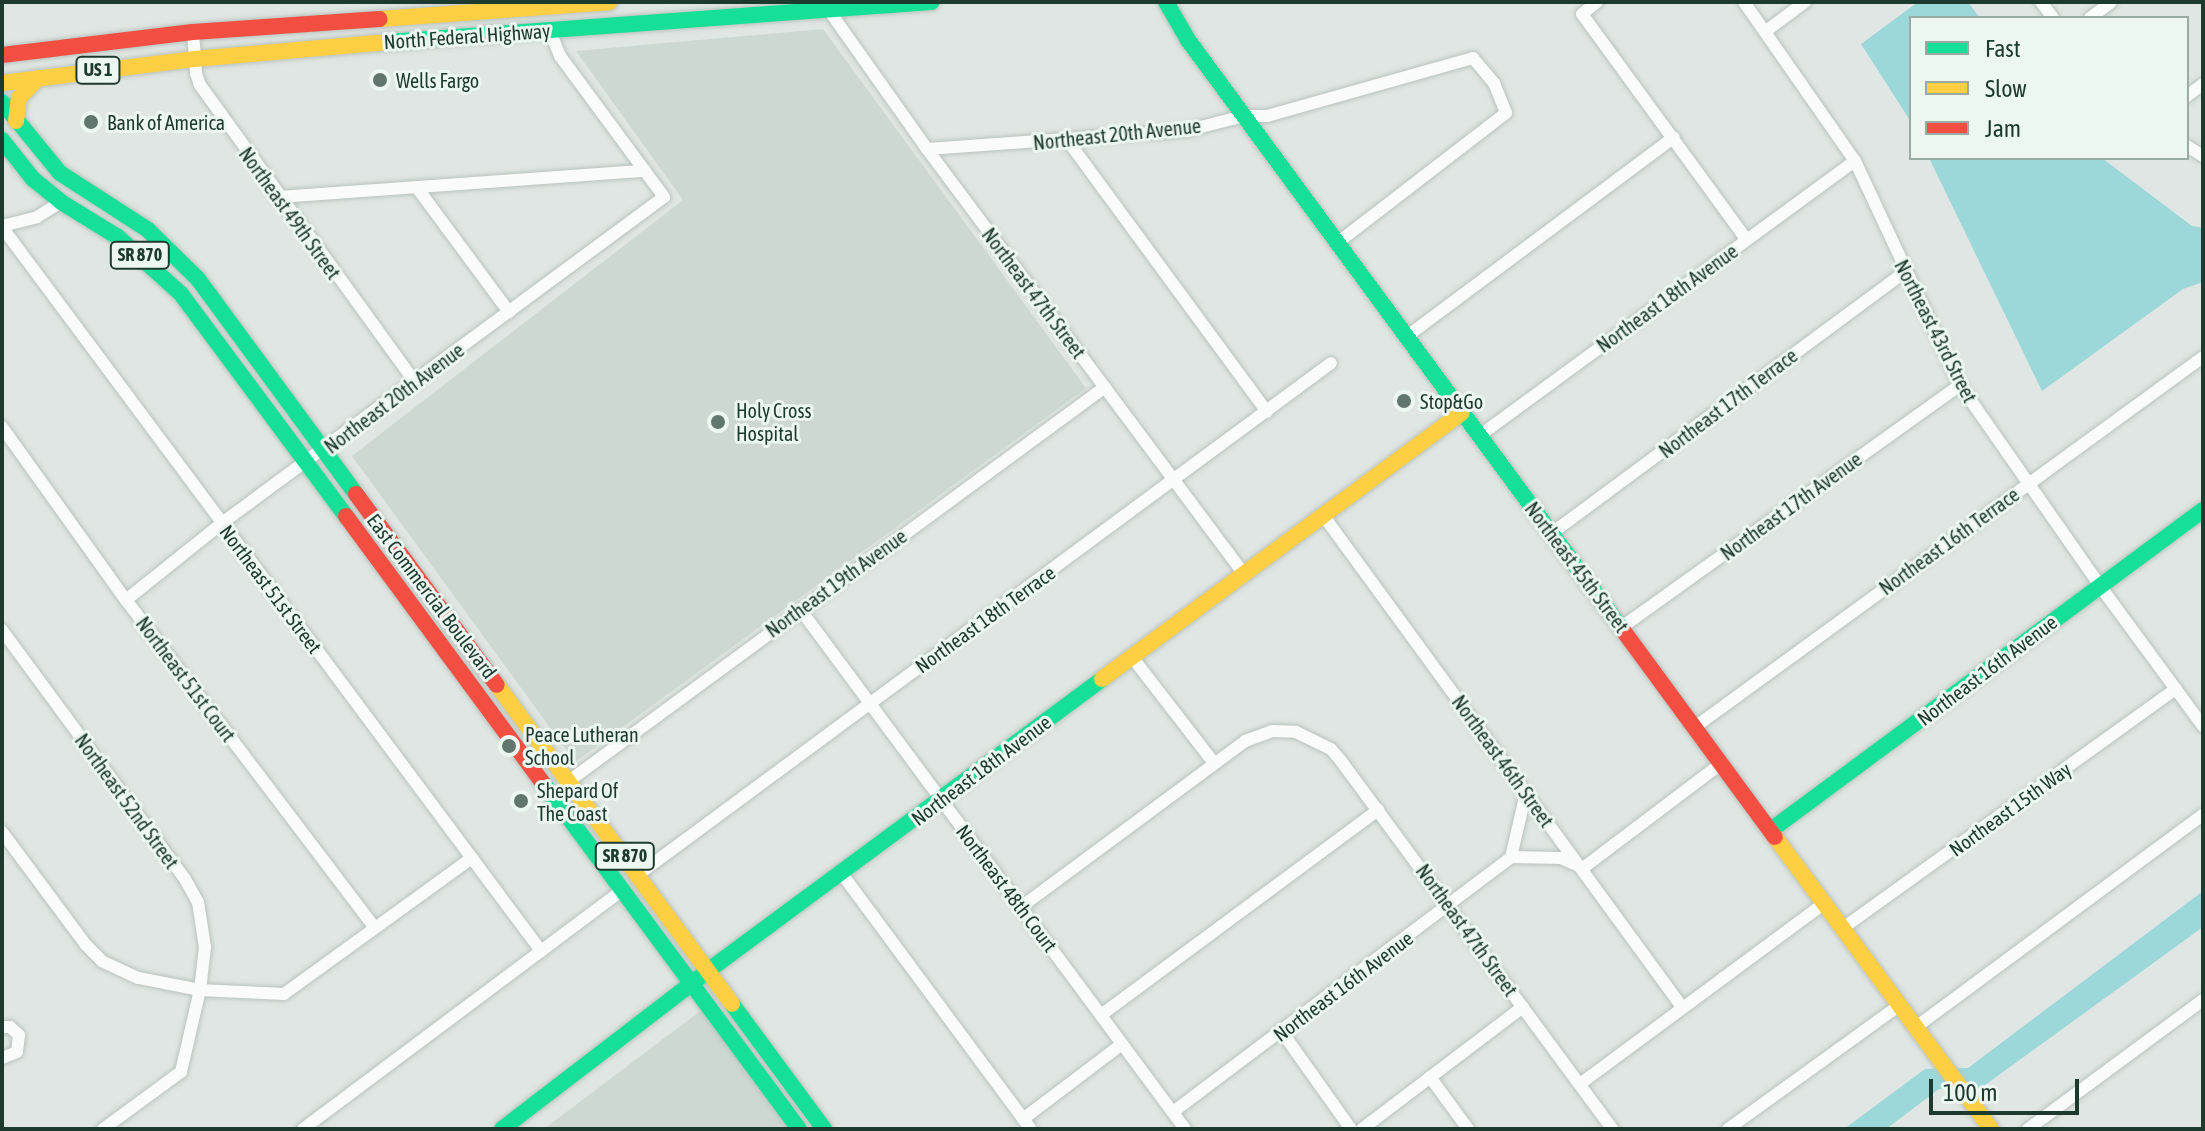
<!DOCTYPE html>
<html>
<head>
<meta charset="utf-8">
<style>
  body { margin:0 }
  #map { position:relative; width:2205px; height:1131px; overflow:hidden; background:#e0e6e3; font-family:"Asap Condensed",sans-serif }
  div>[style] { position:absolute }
  .built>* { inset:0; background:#cdd8d2 }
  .water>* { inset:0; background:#9cd8d9 }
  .roads { filter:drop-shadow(0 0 2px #b9c3be) drop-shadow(0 0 2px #b9c3be) }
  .street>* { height:12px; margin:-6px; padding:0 6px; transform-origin:6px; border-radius:6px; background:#fafbfb }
  .fast>* { height:16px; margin:-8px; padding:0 8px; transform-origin:8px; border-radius:8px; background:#16e098 }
  .slow>* { height:16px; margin:-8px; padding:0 8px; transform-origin:8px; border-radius:8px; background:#ffcf43 }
  .jam>* { height:16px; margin:-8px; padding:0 8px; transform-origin:8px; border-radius:8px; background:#f24e42 }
  .dots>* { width:22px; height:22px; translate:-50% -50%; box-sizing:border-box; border:4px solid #edf7f1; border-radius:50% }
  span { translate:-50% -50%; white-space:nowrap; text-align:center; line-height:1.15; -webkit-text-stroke:6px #edf7f1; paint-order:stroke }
  .shield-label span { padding:2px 6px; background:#edf7f1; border:2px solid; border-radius:6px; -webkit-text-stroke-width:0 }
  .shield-label { font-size:18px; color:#1d3a2f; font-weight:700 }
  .street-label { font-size:20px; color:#1d3a2f }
  .poi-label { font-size:20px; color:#1d3a2f }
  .left { translate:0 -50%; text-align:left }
  .frame { position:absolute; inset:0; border:4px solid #1d3a2f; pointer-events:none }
  .legend { position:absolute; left:1909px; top:16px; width:280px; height:144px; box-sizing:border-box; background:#edf7f1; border:2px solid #9aaba3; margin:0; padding:10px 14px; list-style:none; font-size:24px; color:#1d3a2f }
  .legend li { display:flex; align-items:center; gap:16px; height:40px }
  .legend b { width:40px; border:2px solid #9aaba3 }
  .scale { position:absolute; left:1929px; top:1079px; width:150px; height:36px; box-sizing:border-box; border:4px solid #1d3a2f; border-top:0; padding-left:10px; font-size:24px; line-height:28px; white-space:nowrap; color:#1d3a2f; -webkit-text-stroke:6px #edf7f1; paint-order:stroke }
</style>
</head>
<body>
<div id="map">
  <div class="built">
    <i style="clip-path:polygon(823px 29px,1086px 388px,575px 762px,352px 456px,683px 200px,576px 51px)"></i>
    <i style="clip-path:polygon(703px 1009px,791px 1129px,544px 1129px)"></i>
  </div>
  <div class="water">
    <i style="clip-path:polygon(1918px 2px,1968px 2px,1980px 18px,1911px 18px,1911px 122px,1861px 44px)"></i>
    <i style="clip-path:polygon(1929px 158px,2102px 158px,2192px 226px,2203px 228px,2203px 282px,2183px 289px,2042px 391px)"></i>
    <i style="clip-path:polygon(2203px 891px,2203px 927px,1981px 1088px,1939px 1089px,1886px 1129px,1844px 1129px,1925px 1069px,1968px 1068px)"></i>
  </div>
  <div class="roads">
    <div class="street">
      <i style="left:1597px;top:2px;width:19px;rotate:141deg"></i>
      <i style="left:1582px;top:14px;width:278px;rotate:53.9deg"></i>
      <i style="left:1744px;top:2px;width:194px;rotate:55.1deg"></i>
      <i style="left:1855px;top:161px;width:247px;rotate:64.9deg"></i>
      <i style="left:1960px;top:385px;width:245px;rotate:55.1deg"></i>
      <i style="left:2100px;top:586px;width:174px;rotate:53.7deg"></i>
      <i style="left:2041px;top:2px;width:20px;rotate:53deg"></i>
      <i style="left:828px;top:9px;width:171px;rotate:54.7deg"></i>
      <i style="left:927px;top:149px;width:530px;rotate:53.28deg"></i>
      <i style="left:2090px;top:18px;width:26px;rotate:-37deg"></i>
      <i style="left:1766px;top:31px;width:49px;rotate:-36.6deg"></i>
      <i style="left:193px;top:32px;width:41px;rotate:85.8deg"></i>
      <i style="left:196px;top:73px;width:13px;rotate:72deg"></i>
      <i style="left:200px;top:85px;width:367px;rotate:54.1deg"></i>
      <i style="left:2187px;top:96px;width:20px;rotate:-37deg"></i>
      <i style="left:1068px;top:141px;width:336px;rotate:53.7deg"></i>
      <i style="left:2187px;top:146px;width:19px;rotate:32deg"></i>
      <i style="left:927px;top:149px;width:263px;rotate:-4.1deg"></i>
      <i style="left:1189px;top:130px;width:57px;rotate:-14.3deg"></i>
      <i style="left:1244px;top:116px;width:23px"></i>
      <i style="left:1267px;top:116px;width:214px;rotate:-15.7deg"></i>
      <i style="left:1473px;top:58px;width:33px;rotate:50deg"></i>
      <i style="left:1494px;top:83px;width:32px;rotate:68deg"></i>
      <i style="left:1506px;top:113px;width:213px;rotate:142.4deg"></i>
      <i style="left:418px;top:189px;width:153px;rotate:53.5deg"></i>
      <i style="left:278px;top:197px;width:368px;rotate:-4.1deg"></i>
      <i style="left:2px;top:226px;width:36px;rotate:-14deg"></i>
      <i style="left:37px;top:217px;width:28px;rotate:-32deg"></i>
      <i style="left:2px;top:227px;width:903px;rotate:53.33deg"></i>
      <i style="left:1406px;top:337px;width:334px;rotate:-36.7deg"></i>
      <i style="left:2px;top:427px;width:213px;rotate:54.4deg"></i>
      <i style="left:126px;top:600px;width:410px;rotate:52.8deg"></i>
      <i style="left:1479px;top:436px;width:466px;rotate:-36.2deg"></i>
      <i style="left:1323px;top:515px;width:609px;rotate:53.88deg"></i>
      <i style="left:1552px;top:533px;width:438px;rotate:-36.5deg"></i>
      <i style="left:126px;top:600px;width:123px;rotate:-38.7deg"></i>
      <i style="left:222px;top:523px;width:549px;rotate:-36.41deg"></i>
      <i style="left:664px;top:197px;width:175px;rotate:-126.4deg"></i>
      <i style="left:560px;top:56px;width:27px;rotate:-112deg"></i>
      <i style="left:800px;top:609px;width:647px;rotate:53.48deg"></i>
      <i style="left:1622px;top:627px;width:416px;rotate:-35.6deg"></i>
      <i style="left:2px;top:630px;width:309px;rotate:53.7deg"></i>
      <i style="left:185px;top:879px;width:26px;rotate:61deg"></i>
      <i style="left:198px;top:902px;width:46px;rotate:81.2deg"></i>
      <i style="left:205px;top:947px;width:43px;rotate:96.6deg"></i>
      <i style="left:200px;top:990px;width:63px;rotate:-169deg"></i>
      <i style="left:138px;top:978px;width:40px;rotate:-155deg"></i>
      <i style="left:102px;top:961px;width:23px;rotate:-135deg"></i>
      <i style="left:86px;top:945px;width:141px;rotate:-126.6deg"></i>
      <i style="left:1132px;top:657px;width:134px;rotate:52.3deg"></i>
      <i style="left:1695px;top:727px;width:628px;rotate:-36.07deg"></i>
      <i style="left:569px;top:781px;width:665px;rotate:-36.32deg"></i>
      <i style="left:1511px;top:857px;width:66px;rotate:-76.8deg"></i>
      <i style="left:639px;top:874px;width:860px;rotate:-36.44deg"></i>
      <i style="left:842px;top:874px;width:317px;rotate:53.5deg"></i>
      <i style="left:1021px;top:907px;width:279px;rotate:-36.5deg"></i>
      <i style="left:1245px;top:741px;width:29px;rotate:-20deg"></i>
      <i style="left:1272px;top:731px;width:24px;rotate:2deg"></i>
      <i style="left:1296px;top:732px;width:39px;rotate:26deg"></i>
      <i style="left:1331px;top:749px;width:16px;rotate:50deg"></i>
      <i style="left:1341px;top:761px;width:457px;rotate:53.6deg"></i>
      <i style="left:1843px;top:928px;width:410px;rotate:-35.7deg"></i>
      <i style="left:1101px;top:1015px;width:345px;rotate:-36.5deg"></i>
      <i style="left:2px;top:1027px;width:8px"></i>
      <i style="left:10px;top:1027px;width:12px;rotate:42deg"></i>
      <i style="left:19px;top:1035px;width:17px;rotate:97deg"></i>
      <i style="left:17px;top:1052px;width:16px;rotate:158deg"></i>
      <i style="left:1916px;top:1027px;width:357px;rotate:-36.5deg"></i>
      <i style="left:1282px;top:1032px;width:119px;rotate:54.6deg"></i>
      <i style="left:1430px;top:1077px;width:64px;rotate:53.8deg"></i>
      <i style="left:1580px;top:1084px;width:305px;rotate:-36.5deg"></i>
      <i style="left:1173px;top:1112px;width:423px;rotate:-37deg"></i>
      <i style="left:1511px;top:857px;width:50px;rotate:1.1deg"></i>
      <i style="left:1561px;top:858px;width:24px;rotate:24deg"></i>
      <i style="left:1583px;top:868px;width:171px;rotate:-37.1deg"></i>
      <i style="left:1023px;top:1119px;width:124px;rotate:-37.1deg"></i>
      <i style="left:103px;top:1129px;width:97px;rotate:-36.2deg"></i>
      <i style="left:181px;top:1072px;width:84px;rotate:-77deg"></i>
      <i style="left:200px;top:990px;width:84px;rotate:2.7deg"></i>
      <i style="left:284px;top:994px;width:232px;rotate:-35.9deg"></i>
      <i style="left:303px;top:1129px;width:399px;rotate:-36.8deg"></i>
      <i style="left:1362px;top:1129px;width:202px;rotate:-37.2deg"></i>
      <i style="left:1728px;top:1129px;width:212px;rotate:-35.8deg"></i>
      <i style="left:2028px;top:1129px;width:217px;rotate:-36.4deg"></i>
    </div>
    <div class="fast">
      <i style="left:1166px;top:2px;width:44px;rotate:59.9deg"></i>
      <i style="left:1188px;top:40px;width:732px;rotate:53.62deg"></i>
      <i style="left:388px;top:42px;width:545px;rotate:-4.21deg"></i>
      <i style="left:2px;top:102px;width:92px;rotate:50.8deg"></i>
      <i style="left:60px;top:173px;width:105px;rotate:32.9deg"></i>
      <i style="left:148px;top:230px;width:70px;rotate:44.4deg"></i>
      <i style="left:198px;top:279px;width:267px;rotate:53.7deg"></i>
      <i style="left:2px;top:140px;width:50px;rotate:51.5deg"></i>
      <i style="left:33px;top:179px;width:36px;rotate:39deg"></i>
      <i style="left:61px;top:202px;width:67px;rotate:31.6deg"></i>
      <i style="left:118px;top:237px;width:85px;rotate:42.1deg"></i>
      <i style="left:181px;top:294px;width:277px;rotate:53.4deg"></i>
      <i style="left:543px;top:783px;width:430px;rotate:53.5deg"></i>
      <i style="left:1771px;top:830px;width:538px;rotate:-36.53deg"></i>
      <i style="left:732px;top:1004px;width:155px;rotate:53.6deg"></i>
      <i style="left:502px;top:1129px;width:261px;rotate:-37.5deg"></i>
      <i style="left:709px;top:970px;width:489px;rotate:-36.5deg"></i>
    </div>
    <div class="slow">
      <i style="left:380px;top:19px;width:230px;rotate:-4.2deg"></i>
      <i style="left:2px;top:83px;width:193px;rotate:-7.1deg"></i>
      <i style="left:194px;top:59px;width:195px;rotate:-5deg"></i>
      <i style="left:16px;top:121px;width:23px;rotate:-83deg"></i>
      <i style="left:19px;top:98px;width:28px;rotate:-46deg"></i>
      <i style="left:1102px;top:679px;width:447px;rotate:-36.5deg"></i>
      <i style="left:497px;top:685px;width:396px;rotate:53.6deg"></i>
      <i style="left:1775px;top:837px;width:363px;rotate:53.5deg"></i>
    </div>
    <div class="jam">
      <i style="left:2px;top:55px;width:192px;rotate:-6.9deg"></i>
      <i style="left:193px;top:32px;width:187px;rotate:-4deg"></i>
      <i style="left:356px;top:494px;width:237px;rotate:53.6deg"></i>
      <i style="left:346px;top:516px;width:332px;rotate:53.6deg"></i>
      <i style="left:1622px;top:629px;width:258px;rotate:53.7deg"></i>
    </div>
  </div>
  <div class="dots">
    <i style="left:380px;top:80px;background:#61766e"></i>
    <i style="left:91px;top:122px;background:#61766e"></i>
    <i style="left:1404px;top:401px;background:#61766e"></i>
    <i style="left:718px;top:422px;background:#61766e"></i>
    <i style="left:509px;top:746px;background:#61766e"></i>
    <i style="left:521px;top:801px;background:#61766e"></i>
  </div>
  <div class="shield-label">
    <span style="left:98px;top:70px">US 1</span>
    <span style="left:140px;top:255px">SR 870</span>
    <span style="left:625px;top:856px">SR 870</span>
  </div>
  <div class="street-label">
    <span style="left:467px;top:36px;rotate:-4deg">North Federal Highway</span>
    <span style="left:1117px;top:134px;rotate:-6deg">Northeast 20th Avenue</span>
    <span style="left:290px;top:213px;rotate:54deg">Northeast 49th Street</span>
    <span style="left:1034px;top:293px;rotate:53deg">Northeast 47th Street</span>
    <span style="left:1667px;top:298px;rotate:-36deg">Northeast 18th Avenue</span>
    <span style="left:1936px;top:331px;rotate:63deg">Northeast 43rd Street</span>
    <span style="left:394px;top:398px;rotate:-37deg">Northeast 20th Avenue</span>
    <span style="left:1728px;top:403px;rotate:-37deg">Northeast 17th Terrace</span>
    <span style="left:1791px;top:506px;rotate:-36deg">Northeast 17th Avenue</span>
    <span style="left:1949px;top:541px;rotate:-36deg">Northeast 16th Terrace</span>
    <span style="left:1577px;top:567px;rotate:53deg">Northeast 45th Street</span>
    <span style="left:836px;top:583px;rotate:-36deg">Northeast 19th Avenue</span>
    <span style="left:271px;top:589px;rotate:53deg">Northeast 51st Street</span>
    <span style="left:432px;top:596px;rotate:53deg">East Commercial Boulevard</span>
    <span style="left:985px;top:619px;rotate:-36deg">Northeast 18th Terrace</span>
    <span style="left:1987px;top:670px;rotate:-37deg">Northeast 16th Avenue</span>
    <span style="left:186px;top:679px;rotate:53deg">Northeast 51st Court</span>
    <span style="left:1503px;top:761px;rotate:54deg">Northeast 46th Street</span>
    <span style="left:981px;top:770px;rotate:-37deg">Northeast 18th Avenue</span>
    <span style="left:127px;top:801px;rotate:54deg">Northeast 52nd Street</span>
    <span style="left:2010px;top:809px;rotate:-36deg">Northeast 15th Way</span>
    <span style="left:1007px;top:888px;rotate:53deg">Northeast 48th Court</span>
    <span style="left:1467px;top:930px;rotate:54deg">Northeast 47th Street</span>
    <span style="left:1343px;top:986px;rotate:-37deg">Northeast 16th Avenue</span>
  </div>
  <div class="poi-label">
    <span class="left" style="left:396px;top:80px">Wells Fargo</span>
    <span class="left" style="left:107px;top:122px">Bank of America</span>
    <span class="left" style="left:1420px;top:401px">Stop&amp;Go</span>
    <span class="left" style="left:736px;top:422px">Holy Cross<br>Hospital</span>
    <span class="left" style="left:525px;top:746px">Peace Lutheran<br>School</span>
    <span class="left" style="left:537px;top:802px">Shepard Of<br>The Coast</span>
  </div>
  <div class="frame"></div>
  <ul class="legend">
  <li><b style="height:10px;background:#16e098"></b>Fast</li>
  <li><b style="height:10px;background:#ffcf43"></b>Slow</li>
  <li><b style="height:10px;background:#f24e42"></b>Jam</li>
  </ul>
  <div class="scale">100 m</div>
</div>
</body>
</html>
